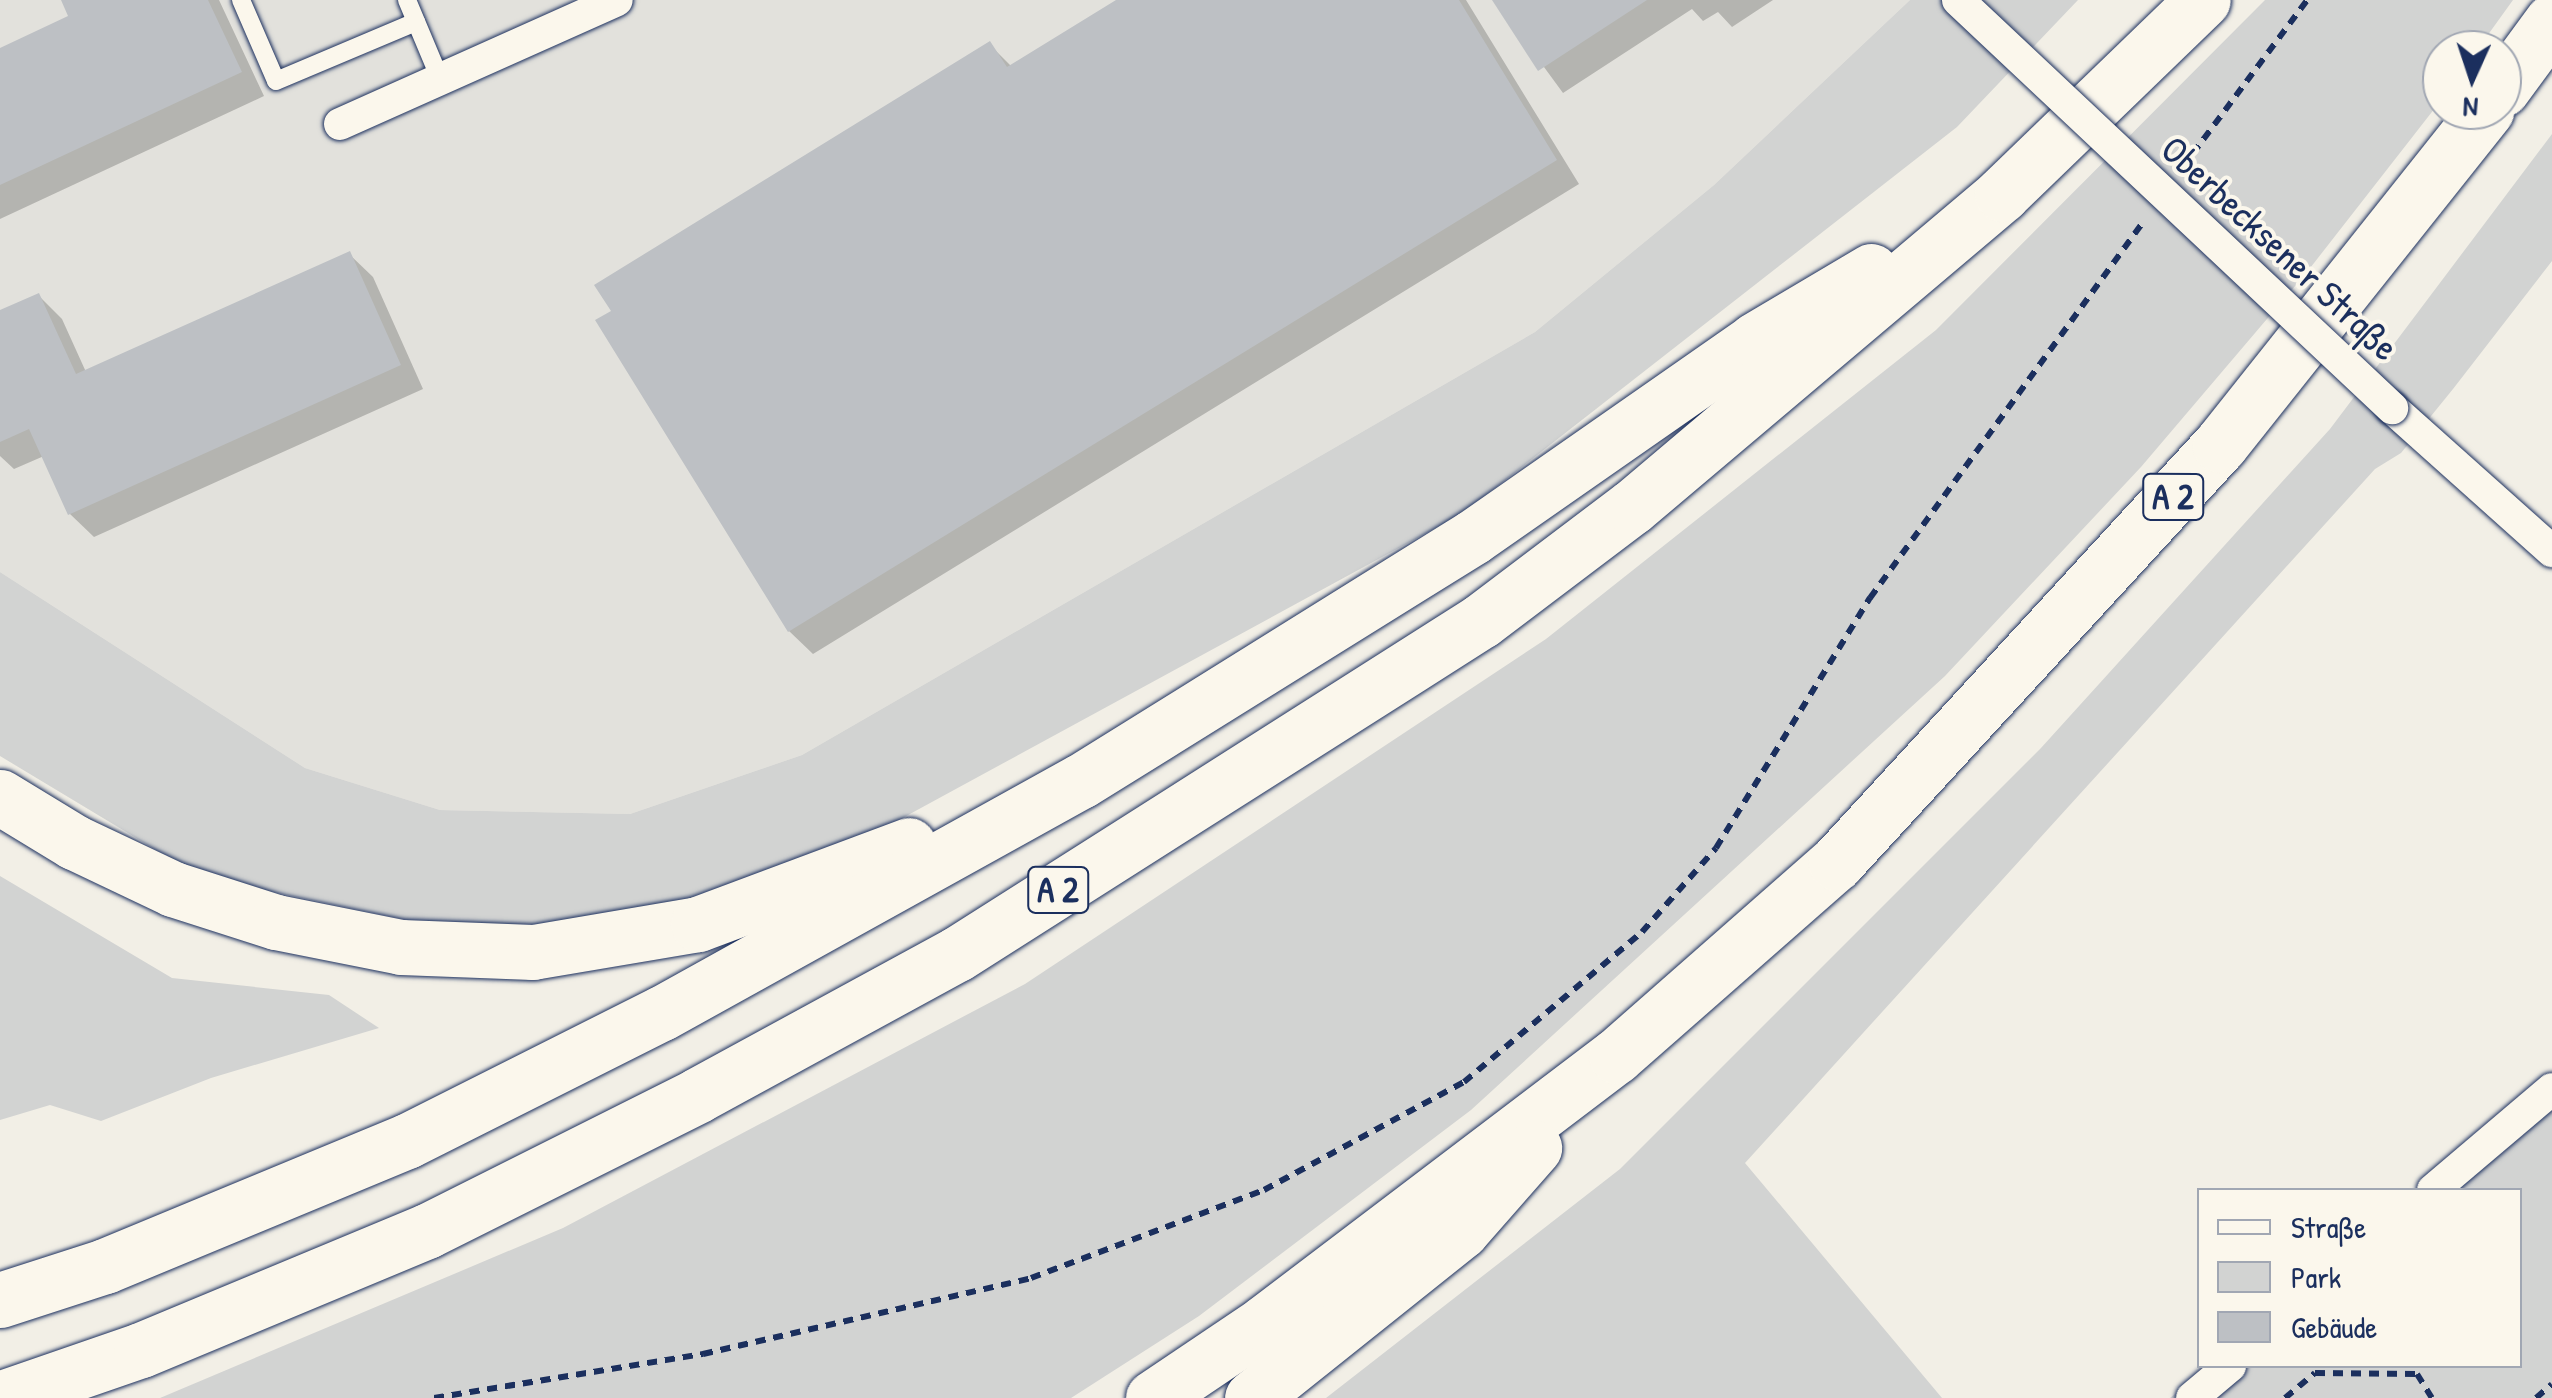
<!DOCTYPE html>
<html>
<head>
<meta charset="utf-8">
<style>
  body { margin:0 }
  #map { position:relative; width:2552px; height:1398px; overflow:hidden; background:#f2efe6; font-family:"Patrick Hand",sans-serif }
  div>[style] { position:absolute }
  .built>* { inset:0; background:#e2e1dc }
  .green>* { inset:0; background:#d2d3d2 }
  .shadow>* { inset:0; background:#0003 }
  .building>* { inset:0; background:#bdc0c4 }
  .path>* { height:6px; margin-top:-3px; transform-origin:0; background:repeating-linear-gradient(90deg,#1b2f5e 0 10px,transparent 0 18px) }
  .roads { filter:drop-shadow(0 0 2px #1b2f5e) drop-shadow(0 0 2px #1b2f5e) }
  .service>* { height:18px; margin:-9px; padding:0 9px; transform-origin:9px; border-radius:9px; background:#fbf7ec }
  .minor>* { height:32px; margin:-16px; padding:0 16px; transform-origin:16px; border-radius:16px; background:#fbf7ec }
  .motorway>* { height:55px; margin:-27.5px; padding:0 27.5px; transform-origin:27.5px; border-radius:27.5px; background:#fbf7ec }
  .bridges { filter:drop-shadow(0 0 2px #1b2f5e) drop-shadow(0 0 2px #1b2f5e) }
  .minor-bridge>* { height:32px; margin:-16px; padding:0 16px; transform-origin:16px; border-radius:16px; background:#fbf7ec }
  span { translate:-50% -50%; white-space:nowrap; text-align:center; line-height:1.15; -webkit-text-stroke:8px #fbf7ec; paint-order:stroke }
  .shield-label span { padding:2px 8px; background:#fbf7ec; border:2px solid; border-radius:8px; -webkit-text-stroke-width:0 }
  .shield-label { font-size:35px; color:#1b2f5e; font-weight:700 }
  .street-label { font-size:38px; color:#1b2f5e }
  .legend { position:absolute; left:2197px; top:1188px; width:325px; height:180px; box-sizing:border-box; background:#fbf7ec; border:2px solid #a1a7b3; margin:0; padding:12px 18px; list-style:none; font-size:30px; color:#1b2f5e }
  .legend li { display:flex; align-items:center; gap:20px; height:50px }
  .legend b { width:50px; border:2px solid #a1a7b3 }
  .north { position:absolute; left:2422px; top:30px; width:100px; height:100px; box-sizing:border-box; background:#fbf7ec; border:2px solid #a1a7b3; border-radius:50%; rotate:183deg; font-size:28px; font-weight:700; line-height:40px; text-align:center; color:#1b2f5e }
  .north::after { content:''; display:block; margin:auto; width:35px; height:45px; background:#1b2f5e; clip-path:polygon(50% 0,100% 100%,50% 72%,0 100%) }
</style>
</head>
<body>
<div id="map">
  <div class="built">
    <i style="clip-path:polygon(0 0,1910px 0,1714px 185px,1535px 332px,802px 755px,630px 814px,440px 810px,305px 768px,0 572px)"></i>
  </div>
  <div class="green">
    <i style="clip-path:polygon(1910px 0,2078px 0,1957px 127px,1463px 513px,818px 864px,595px 927px,417px 922px,201px 877px,0 756px,0 572px,305px 768px,440px 810px,630px 814px,802px 755px,1535px 332px,1714px 185px)"></i>
    <i style="clip-path:polygon(2265px 0,2513px 0,2477px 50px,2442px 50px,2442px 99px,2307px 272px,2141px 467px,1945px 676px,1471px 1110px,1199px 1316px,1071px 1398px,160px 1398px,563px 1228px,1025px 984px,1546px 639px,1936px 330px)"></i>
    <i style="clip-path:polygon(2552px 134px,2552px 261px,2453px 389px,2401px 453px,2375px 469px,1745px 1163px,1942px 1398px,1326px 1398px,1620px 1169px,2041px 748px,2330px 429px)"></i>
    <i style="clip-path:polygon(0 876px,172px 978px,329px 995px,379px 1028px,211px 1078px,101px 1121px,50px 1105px,0 1120px)"></i>
    <i style="clip-path:polygon(2552px 1074px,2552px 1398px,2170px 1398px,2209px 1366px,2520px 1366px,2520px 1190px,2415px 1190px)"></i>
  </div>
  <div class="shadow">
    <i style="clip-path:polygon(64px 0,219px 0,264px 96px,0 219px,0 51px,72px 18px)"></i>
    <i style="clip-path:polygon(1121px 0,1466px 0,1579px 184px,813px 654px,789px 631px,990px 45px,1012px 67px)"></i>
    <i style="clip-path:polygon(1495px 0,1773px 0,1732px 27px,1718px 12px,1703px 21px,1692px 9px,1563px 93px)"></i>
    <i style="clip-path:polygon(349px 254px,373px 277px,423px 389px,94px 537px,70px 514px,44px 456px,14px 469px,0 456px,0 313px,39px 296px,62px 319px,86px 372px)"></i>
  </div>
  <div class="building">
    <i style="clip-path:polygon(61px 0,208px 0,242px 72px,0 185px,0 48px,68px 16px)"></i>
    <i style="clip-path:polygon(1116px 0,1459px 0,1557px 160px,788px 632px,595px 320px,611px 311px,594px 285px,990px 41px,1007px 67px)"></i>
    <i style="clip-path:polygon(1492px 0,1647px 0,1538px 71px)"></i>
    <i style="clip-path:polygon(350px 251px,401px 365px,68px 515px,29px 429px,0 442px,0 310px,39px 293px,76px 374px)"></i>
  </div>
  <div class="path">
    <i style="left:2182px;top:168px;width:209px;rotate:-53.3deg"></i>
    <i style="left:434px;top:1398px;width:273px;rotate:-9.3deg"></i>
    <i style="left:703px;top:1354px;width:337px;rotate:-13deg"></i>
    <i style="left:1031px;top:1278px;width:249px;rotate:-20.7deg"></i>
    <i style="left:1264px;top:1190px;width:227px;rotate:-28.4deg"></i>
    <i style="left:1464px;top:1082px;width:233px;rotate:-40.1deg"></i>
    <i style="left:1642px;top:932px;width:112px;rotate:-48.6deg"></i>
    <i style="left:1716px;top:848px;width:294px;rotate:-58.4deg"></i>
    <i style="left:1870px;top:598px;width:465px;rotate:-54deg"></i>
    <i style="left:2285px;top:1398px;width:39px;rotate:-40deg"></i>
    <i style="left:2315px;top:1373px;width:102px;rotate:0.6deg"></i>
    <i style="left:2417px;top:1374px;width:28px;rotate:58deg"></i>
    <i style="left:2536px;top:1398px;width:21px;rotate:-41deg"></i>
  </div>
  <div class="roads">
    <div class="service">
      <i style="left:241px;top:0;width:88px;rotate:66.6deg"></i>
      <i style="left:276px;top:81px;width:152px;rotate:-22.9deg"></i>
      <i style="left:407px;top:0;width:86px;rotate:67.3deg"></i>
    </div>
    <div class="minor">
      <i style="left:340px;top:124px;width:303px;rotate:-24.1deg"></i>
      <i style="left:2392px;top:408px;width:215px;rotate:41.8deg"></i>
      <i style="left:2433px;top:1190px;width:156px;rotate:-40.3deg"></i>
      <i style="left:2192px;top:1398px;width:50px;rotate:-40.1deg"></i>
    </div>
    <div class="motorway">
      <i style="left:2502px;top:89px;width:84px;rotate:-53.7deg"></i>
      <i style="left:0;top:797px;width:87px;rotate:31.3deg"></i>
      <i style="left:74px;top:842px;width:110px;rotate:25.4deg"></i>
      <i style="left:173px;top:889px;width:108px;rotate:17.8deg"></i>
      <i style="left:276px;top:922px;width:127px;rotate:11.3deg"></i>
      <i style="left:401px;top:947px;width:132px;rotate:2.2deg"></i>
      <i style="left:533px;top:952px;width:167px;rotate:-9.6deg"></i>
      <i style="left:698px;top:924px;width:225px;rotate:-20.5deg"></i>
      <i style="left:0;top:1300px;width:110px;rotate:-17.9deg"></i>
      <i style="left:105px;top:1266px;width:327px;rotate:-22.5deg"></i>
      <i style="left:407px;top:1141px;width:285px;rotate:-26.7deg"></i>
      <i style="left:662px;top:1013px;width:479px;rotate:-29deg"></i>
      <i style="left:1081px;top:781px;width:462px;rotate:-31.9deg"></i>
      <i style="left:1473px;top:537px;width:344px;rotate:-34.9deg"></i>
      <i style="left:1755px;top:340px;width:135px;rotate:-30.7deg"></i>
      <i style="left:2px;top:1398px;width:147px;rotate:-19.1deg"></i>
      <i style="left:141px;top:1350px;width:310px;rotate:-22.6deg"></i>
      <i style="left:427px;top:1231px;width:303px;rotate:-26.6deg"></i>
      <i style="left:698px;top:1095px;width:295px;rotate:-28.6deg"></i>
      <i style="left:957px;top:954px;width:621px;rotate:-32.44deg"></i>
      <i style="left:1481px;top:621px;width:189px;rotate:-37.1deg"></i>
      <i style="left:1632px;top:507px;width:485px;rotate:-40.2deg"></i>
      <i style="left:2002px;top:194px;width:279px;rotate:-44deg"></i>
      <i style="left:1153px;top:1398px;width:134px;rotate:-34deg"></i>
      <i style="left:1264px;top:1323px;width:442px;rotate:-37.2deg"></i>
      <i style="left:1616px;top:1056px;width:293px;rotate:-41.3deg"></i>
      <i style="left:1836px;top:863px;width:568px;rotate:-47.43deg"></i>
      <i style="left:2220px;top:445px;width:428px;rotate:-51.5deg"></i>
      <i style="left:1252px;top:1398px;width:268px;rotate:-38.6deg"></i>
      <i style="left:1461px;top:1231px;width:111px;rotate:-48.7deg"></i>
    </div>
  </div>
  <div class="bridges">
    <div class="minor-bridge">
      <i style="left:1958px;top:0;width:596px;rotate:43.23deg"></i>
    </div>
  </div>
  <div class="shield-label">
    <span style="left:2173px;top:497px">A 2</span>
    <span style="left:1058px;top:890px">A 2</span>
  </div>
  <div class="street-label">
    <span style="left:2280px;top:248px;rotate:43deg">Oberbecksener Straße</span>
  </div>
  <ul class="legend">
  <li><b style="height:12px;background:#fbf7ec"></b>Straße</li>
  <li><b style="height:28px;background:#d2d3d2"></b>Park</li>
  <li><b style="height:28px;background:#bdc0c4"></b>Gebäude</li>
  </ul>
  <div class="north">N</div>
</div>
</body>
</html>
